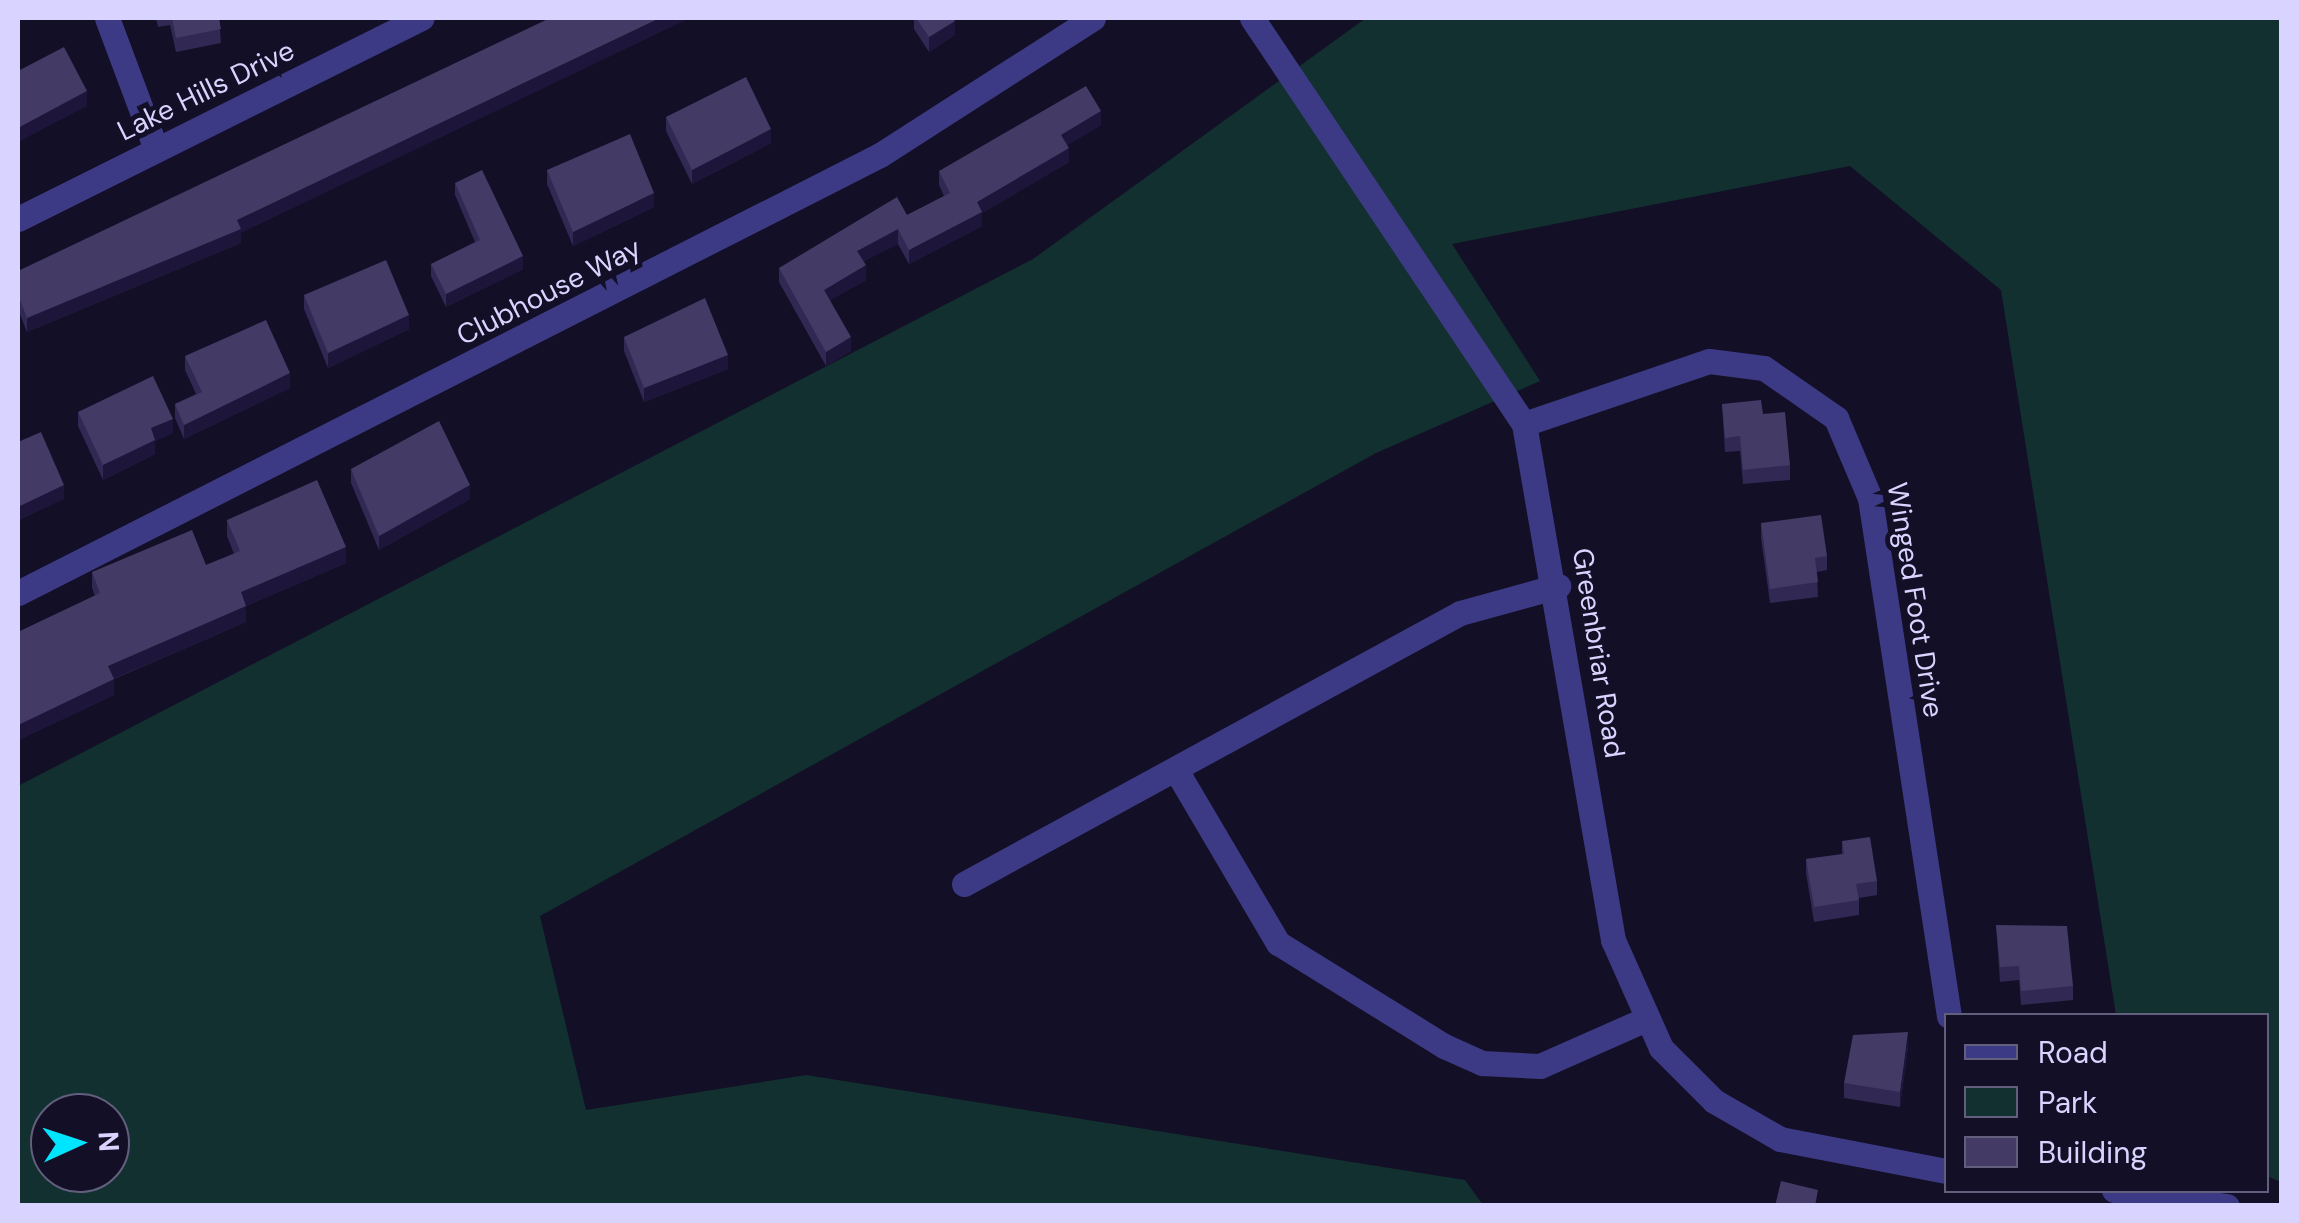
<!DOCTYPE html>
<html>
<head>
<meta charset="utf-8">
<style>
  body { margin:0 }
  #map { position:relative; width:2299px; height:1223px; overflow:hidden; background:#130f26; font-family:"DM Sans",sans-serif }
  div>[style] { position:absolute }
  .green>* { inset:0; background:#12302f }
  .minor>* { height:25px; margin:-12.5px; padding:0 12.5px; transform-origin:12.5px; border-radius:12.5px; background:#3d3a85 }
  .wall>* { inset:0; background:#312854 }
  .shaded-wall>* { inset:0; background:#1d163a }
  .building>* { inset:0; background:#433a66 }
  span { translate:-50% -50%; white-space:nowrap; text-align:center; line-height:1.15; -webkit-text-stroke:10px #130f26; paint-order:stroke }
  .street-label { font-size:28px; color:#d9d4ff }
  .frame { position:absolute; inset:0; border:20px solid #d9d4ff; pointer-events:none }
  .legend { position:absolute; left:1944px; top:1013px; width:325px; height:180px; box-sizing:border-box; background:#130f26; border:2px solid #625e7d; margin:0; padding:12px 18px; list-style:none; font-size:30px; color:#d9d4ff }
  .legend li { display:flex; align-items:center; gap:20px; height:50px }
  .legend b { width:50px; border:2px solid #625e7d }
  .north { position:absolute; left:30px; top:1093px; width:100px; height:100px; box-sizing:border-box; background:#130f26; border:2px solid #625e7d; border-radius:50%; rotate:87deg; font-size:28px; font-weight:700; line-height:40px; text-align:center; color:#d9d4ff }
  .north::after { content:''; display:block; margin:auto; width:35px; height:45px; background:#00e5ff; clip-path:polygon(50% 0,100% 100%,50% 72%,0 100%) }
</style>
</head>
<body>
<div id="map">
  <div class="green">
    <i style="clip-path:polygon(evenodd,1366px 18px,2281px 18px,2281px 1182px,2267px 1176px,2266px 1016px,2116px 1015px,2001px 290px,1850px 166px,1452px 244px,1540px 381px,1376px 453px,540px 916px,586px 1110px,806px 1075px,1465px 1180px,1483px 1205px,18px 1206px,18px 786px,1033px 259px,1366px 18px,50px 1113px,110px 1113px,110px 1173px,50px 1173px,50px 1113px)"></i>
  </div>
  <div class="minor">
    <i style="left:107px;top:18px;width:140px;rotate:69.5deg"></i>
    <i style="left:1252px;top:18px;width:489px;rotate:56.2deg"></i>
    <i style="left:1524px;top:424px;width:524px;rotate:80.21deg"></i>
    <i style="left:1613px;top:940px;width:118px;rotate:66deg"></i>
    <i style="left:1661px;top:1048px;width:75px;rotate:45deg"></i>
    <i style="left:1714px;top:1101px;width:76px;rotate:29.9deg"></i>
    <i style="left:1780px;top:1139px;width:169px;rotate:10.9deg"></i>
    <i style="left:18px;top:219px;width:451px;rotate:-26.5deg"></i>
    <i style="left:1524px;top:424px;width:195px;rotate:-18.8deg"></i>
    <i style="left:1709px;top:361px;width:55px;rotate:7.3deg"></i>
    <i style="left:1764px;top:368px;width:88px;rotate:34.8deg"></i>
    <i style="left:1836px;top:418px;width:87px;rotate:67deg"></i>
    <i style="left:1870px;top:498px;width:524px;rotate:81.33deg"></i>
    <i style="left:18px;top:593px;width:967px;rotate:-26.94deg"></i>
    <i style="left:880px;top:155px;width:253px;rotate:-32.7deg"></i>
    <i style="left:1176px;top:770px;width:201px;rotate:59.5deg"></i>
    <i style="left:1278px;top:943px;width:195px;rotate:31.8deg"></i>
    <i style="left:1444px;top:1046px;width:42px;rotate:24.1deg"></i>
    <i style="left:1482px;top:1063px;width:58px;rotate:3deg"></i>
    <i style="left:1540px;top:1066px;width:114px;rotate:-23.9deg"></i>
    <i style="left:964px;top:884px;width:565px;rotate:-28.65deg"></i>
    <i style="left:1460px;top:613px;width:102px;rotate:-15.4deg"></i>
    <i style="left:2114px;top:1190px;width:114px;rotate:8.1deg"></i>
  </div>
  <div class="wall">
    <i style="clip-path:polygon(156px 18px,219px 18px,221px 43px,176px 52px,170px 25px,158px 27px)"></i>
    <i style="clip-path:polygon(914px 18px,953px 18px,955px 35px,929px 52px,914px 29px)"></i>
    <i style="clip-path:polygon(666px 117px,771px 143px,692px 184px,666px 131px)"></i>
    <i style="clip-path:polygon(1101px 125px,1067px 145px,1069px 162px,982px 213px,982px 226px,909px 264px,898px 244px,863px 261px,866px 280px,830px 300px,851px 351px,826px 366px,779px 282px,779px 268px,907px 215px,944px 196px,939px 185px,939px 171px)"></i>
    <i style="clip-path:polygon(547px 170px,654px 207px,573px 246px,547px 184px)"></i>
    <i style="clip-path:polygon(455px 183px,523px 269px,446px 307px,431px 276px,431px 264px,475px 242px,455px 195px)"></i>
    <i style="clip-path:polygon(241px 233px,241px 243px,27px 332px,18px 309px,18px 271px)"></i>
    <i style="clip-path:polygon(304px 295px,409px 329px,328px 368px,304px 309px)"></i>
    <i style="clip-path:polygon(624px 337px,728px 369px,644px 402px,624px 351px)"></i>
    <i style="clip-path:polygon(185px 356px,290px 388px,184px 439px,175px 418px,175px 404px,196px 394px,185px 370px)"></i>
    <i style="clip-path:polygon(1722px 404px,1763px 414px,1790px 465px,1790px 480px,1743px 484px,1740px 451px,1725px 452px)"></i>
    <i style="clip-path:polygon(78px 412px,173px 433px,155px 441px,155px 454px,103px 480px,78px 426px)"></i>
    <i style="clip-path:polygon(351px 469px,470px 499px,379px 550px,351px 483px)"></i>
    <i style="clip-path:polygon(227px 520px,346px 563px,246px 606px,246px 622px,114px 679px,114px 695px,18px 740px,18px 632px,95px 596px,92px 588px,92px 572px,206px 565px,234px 554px,227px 536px)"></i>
    <i style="clip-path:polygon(1761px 523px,1827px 556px,1827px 570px,1817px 572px,1818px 597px,1770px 603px,1761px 538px)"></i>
    <i style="clip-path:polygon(1842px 841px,1877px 881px,1877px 895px,1859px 898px,1859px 915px,1814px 922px,1806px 873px,1806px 859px,1842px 854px)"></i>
    <i style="clip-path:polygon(1996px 925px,2073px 986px,2073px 1000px,2021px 1005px,2019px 980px,2000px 982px)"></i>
    <i style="clip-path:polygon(1908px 1046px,1900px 1107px,1844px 1098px,1844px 1083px)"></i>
  </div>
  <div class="shaded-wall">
    <i style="clip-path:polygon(660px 18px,690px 18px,241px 233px,241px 243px,27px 332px,27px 318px,237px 220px)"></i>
    <i style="clip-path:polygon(955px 21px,955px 35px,929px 52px,929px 37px)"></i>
    <i style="clip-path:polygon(87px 91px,87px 106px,18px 142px,18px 128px)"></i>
    <i style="clip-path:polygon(1101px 111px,1101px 125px,1061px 149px,1061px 135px)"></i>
    <i style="clip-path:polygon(771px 129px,771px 143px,692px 184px,692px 170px)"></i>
    <i style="clip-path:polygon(1069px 148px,1069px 162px,982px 213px,982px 226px,909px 264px,909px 250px,977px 202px)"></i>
    <i style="clip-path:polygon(654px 193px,654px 207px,573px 246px,573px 232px)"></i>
    <i style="clip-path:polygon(898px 229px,898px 244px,857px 265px,857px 251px)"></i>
    <i style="clip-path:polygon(523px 256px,523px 269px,446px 307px,446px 294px)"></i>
    <i style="clip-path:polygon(866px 265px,866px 280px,824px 304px,824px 290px)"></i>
    <i style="clip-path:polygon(409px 315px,409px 329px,328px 368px,328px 353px)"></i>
    <i style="clip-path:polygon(851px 337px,851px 351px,826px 366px,826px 352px)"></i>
    <i style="clip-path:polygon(728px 355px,728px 369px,644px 402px,644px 388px)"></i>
    <i style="clip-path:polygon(290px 373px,290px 388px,184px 439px,184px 425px)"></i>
    <i style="clip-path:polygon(173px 419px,173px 433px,155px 441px,155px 454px,103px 480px,103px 465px,151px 428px)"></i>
    <i style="clip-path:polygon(64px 485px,64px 499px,18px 521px,18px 507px)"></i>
    <i style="clip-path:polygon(470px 485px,470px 499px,379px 550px,379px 536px)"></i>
    <i style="clip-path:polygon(346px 547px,346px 563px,246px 606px,246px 622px,108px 681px,108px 666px,241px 592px)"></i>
    <i style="clip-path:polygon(114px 679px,114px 695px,18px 740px,18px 725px)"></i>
    <i style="clip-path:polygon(1908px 1032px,1908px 1046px,1900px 1107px,1900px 1092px)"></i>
  </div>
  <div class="building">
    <i style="clip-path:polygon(172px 18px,219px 18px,221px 29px,176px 38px)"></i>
    <i style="clip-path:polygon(550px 18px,660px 18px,237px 220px,241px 229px,27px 318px,18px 295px,18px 271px)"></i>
    <i style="clip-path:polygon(916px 18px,953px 18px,955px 21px,929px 37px)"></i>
    <i style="clip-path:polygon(64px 47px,87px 91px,18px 128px,18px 71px)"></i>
    <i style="clip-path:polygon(746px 77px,771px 129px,692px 170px,666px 117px)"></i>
    <i style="clip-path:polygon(1086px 86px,1101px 111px,1061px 135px,1069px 148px,977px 202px,982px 212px,909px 250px,898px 229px,857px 251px,866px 265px,824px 290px,851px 337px,826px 352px,779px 268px,897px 197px,907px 215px,950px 193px,939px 171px)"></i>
    <i style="clip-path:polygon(630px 134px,654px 193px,573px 232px,547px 170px)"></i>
    <i style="clip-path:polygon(482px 170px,523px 256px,446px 294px,431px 264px,480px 240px,455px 183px)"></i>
    <i style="clip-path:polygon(386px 260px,409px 315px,328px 353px,304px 295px)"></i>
    <i style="clip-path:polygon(705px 298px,728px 355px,644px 388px,624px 337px)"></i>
    <i style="clip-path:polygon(266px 320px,290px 373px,184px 425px,175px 404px,202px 392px,185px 356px)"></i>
    <i style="clip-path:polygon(153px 376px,173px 419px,151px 428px,155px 440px,103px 465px,78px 412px)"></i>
    <i style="clip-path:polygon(1761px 400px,1763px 414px,1785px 412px,1790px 465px,1743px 470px,1740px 436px,1725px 438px,1722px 404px)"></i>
    <i style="clip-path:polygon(439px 421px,470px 485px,379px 536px,351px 469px)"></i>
    <i style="clip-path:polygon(41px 432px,64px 485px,18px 507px,18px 442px)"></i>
    <i style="clip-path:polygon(317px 480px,346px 547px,241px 592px,246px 606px,108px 666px,114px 679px,18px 725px,18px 632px,100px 593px,92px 572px,192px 530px,206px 565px,240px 551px,227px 520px)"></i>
    <i style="clip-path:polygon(1821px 515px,1827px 556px,1815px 558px,1818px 582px,1770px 589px,1761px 523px)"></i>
    <i style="clip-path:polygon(1870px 837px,1877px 881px,1856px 884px,1859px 900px,1814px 907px,1806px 859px,1844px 854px,1842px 841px)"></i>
    <i style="clip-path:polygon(1996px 925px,2067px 926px,2073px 986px,2021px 991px,2019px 966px,2000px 967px)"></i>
    <i style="clip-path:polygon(1908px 1032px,1900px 1092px,1844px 1083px,1853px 1035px)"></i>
    <i style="clip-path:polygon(1781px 1181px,1818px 1190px,1815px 1206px,1775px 1206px)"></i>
  </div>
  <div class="street-label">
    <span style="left:206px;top:91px;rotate:-26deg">Lake Hills Drive</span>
    <span style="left:549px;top:292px;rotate:-27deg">Clubhouse Way</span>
    <span style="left:1915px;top:600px;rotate:81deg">Winged Foot Drive</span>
    <span style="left:1598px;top:653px;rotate:81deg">Greenbriar Road</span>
  </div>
  <div class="frame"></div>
  <ul class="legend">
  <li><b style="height:12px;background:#3d3a85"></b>Road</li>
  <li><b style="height:28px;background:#12302f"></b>Park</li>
  <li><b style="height:28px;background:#433a66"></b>Building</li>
  </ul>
  <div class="north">N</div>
</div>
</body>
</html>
